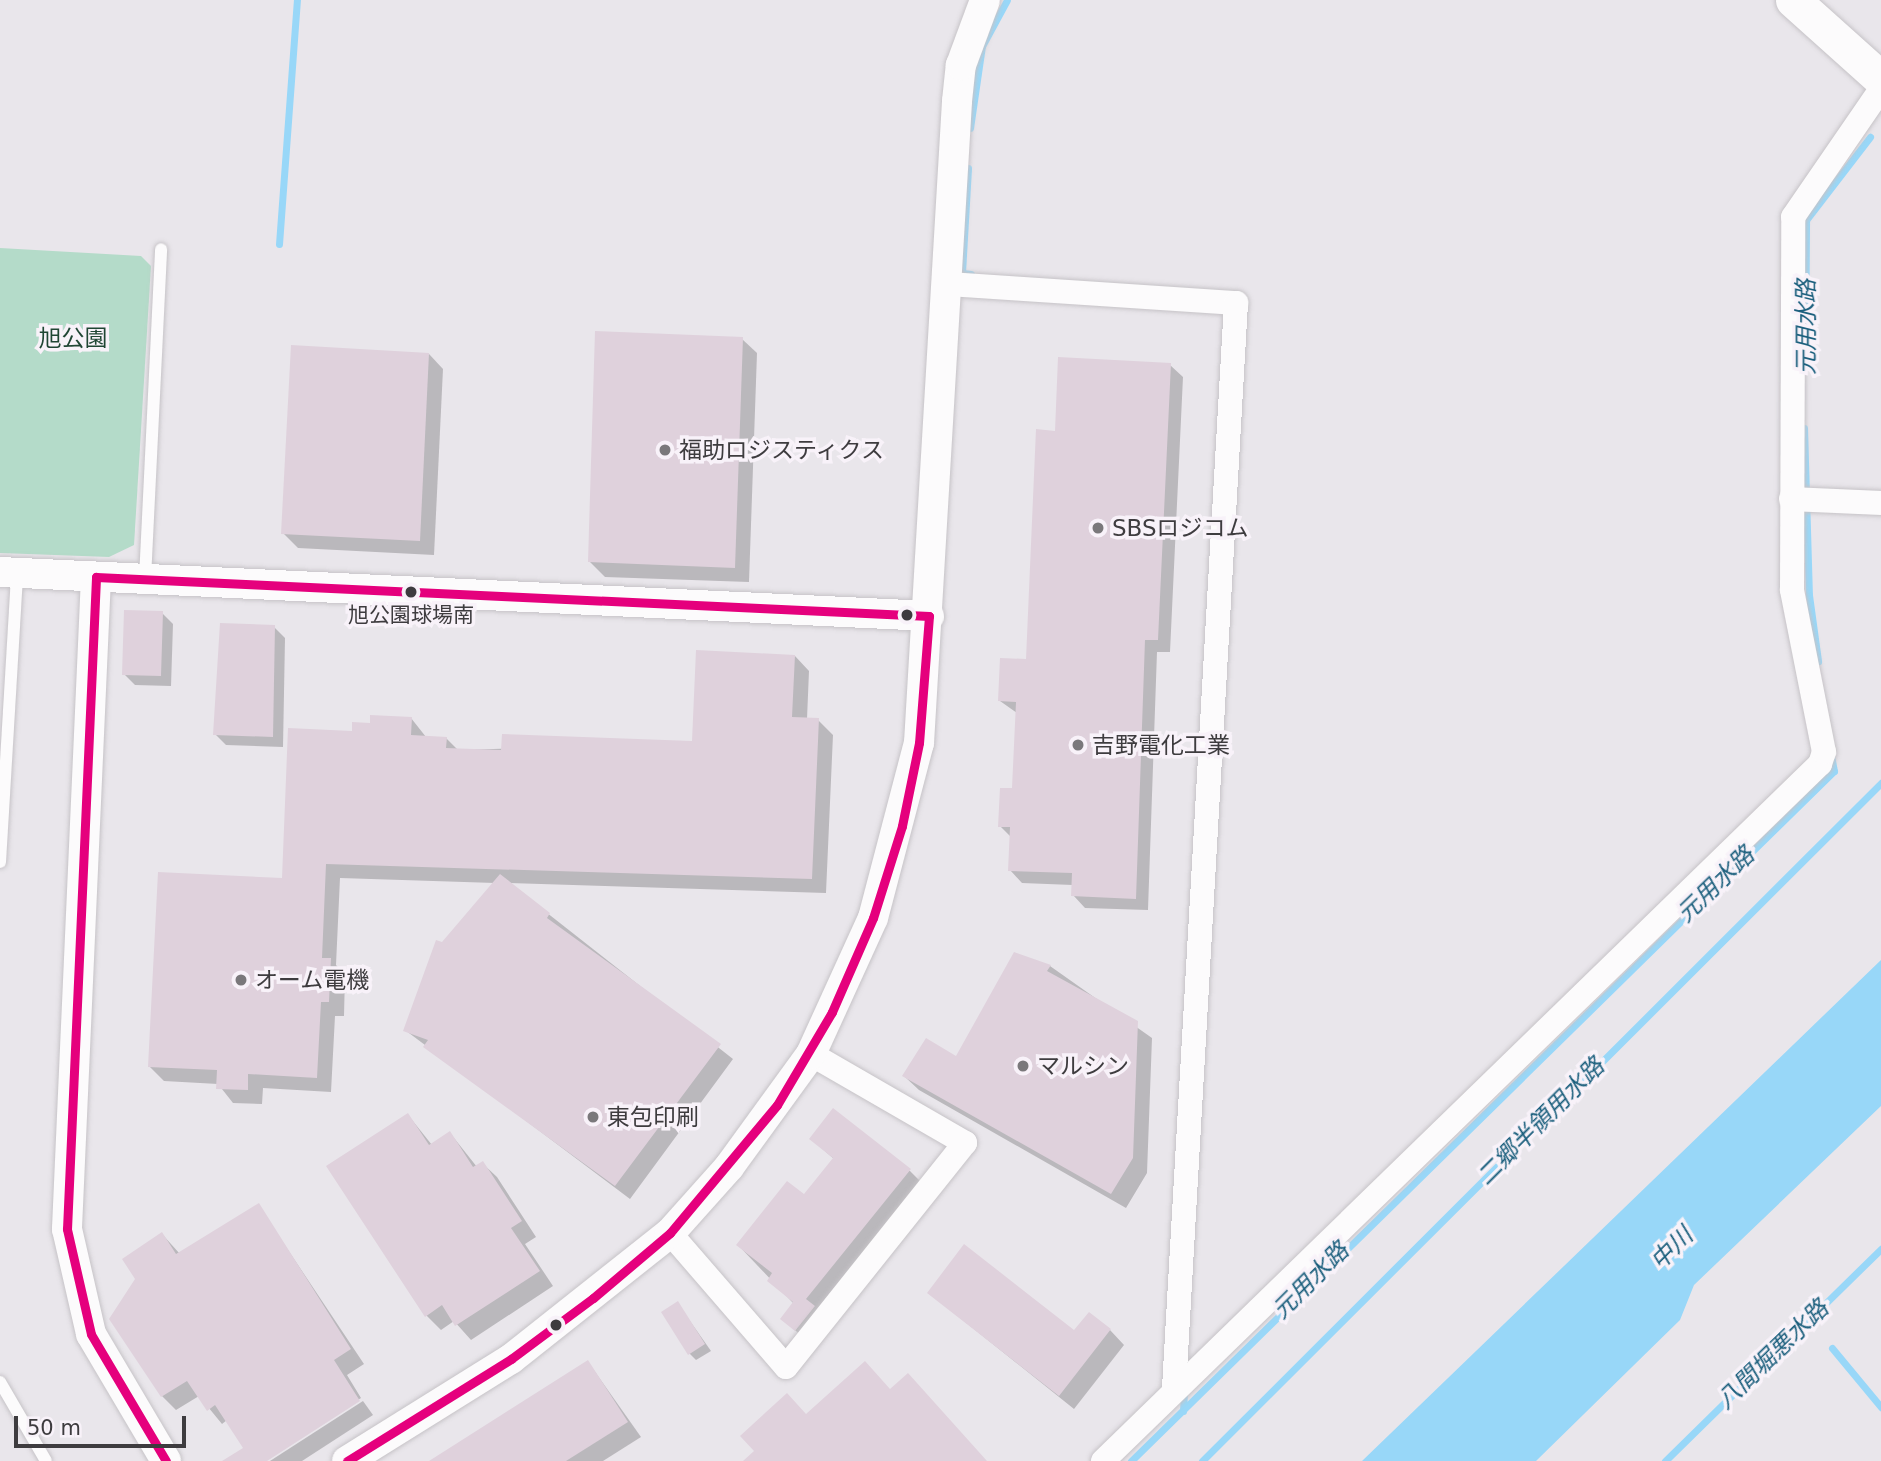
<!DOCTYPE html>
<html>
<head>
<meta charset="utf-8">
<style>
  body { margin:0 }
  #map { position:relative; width:1881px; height:1461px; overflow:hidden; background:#e9e6eb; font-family:"DejaVu Sans","Noto Sans JP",sans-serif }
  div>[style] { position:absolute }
  .green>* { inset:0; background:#b4dbc9 }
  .water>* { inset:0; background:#98d7f8 }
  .shadow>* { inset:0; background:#0003 }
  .stream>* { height:7px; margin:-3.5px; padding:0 3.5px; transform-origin:3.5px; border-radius:3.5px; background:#98d7f8 }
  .building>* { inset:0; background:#dfd1dc }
  .roads { filter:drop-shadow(0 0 2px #c6c3c7) drop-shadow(0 0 2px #c6c3c7) }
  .service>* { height:12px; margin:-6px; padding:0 6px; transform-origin:6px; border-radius:6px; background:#fcfbfc }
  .minor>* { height:24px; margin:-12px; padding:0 12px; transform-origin:12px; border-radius:12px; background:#fcfbfc }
  .tertiary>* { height:30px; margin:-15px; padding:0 15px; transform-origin:15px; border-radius:15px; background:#fcfbfc }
  .secondary>* { height:35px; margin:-17.5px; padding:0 17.5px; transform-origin:17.5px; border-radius:17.5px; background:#fcfbfc }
  .bus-1>* { height:9px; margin:-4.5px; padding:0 4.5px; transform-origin:4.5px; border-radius:4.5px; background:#e5007d }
  .dots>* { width:19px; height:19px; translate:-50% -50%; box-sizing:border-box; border:4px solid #f8f2f9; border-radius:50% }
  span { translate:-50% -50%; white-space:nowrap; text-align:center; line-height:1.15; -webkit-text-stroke:7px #f8f2f9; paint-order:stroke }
  .bus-label { font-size:21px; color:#3e3c3f }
  .park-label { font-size:23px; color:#204634 }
  .poi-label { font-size:23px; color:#3e3c3f }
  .left { translate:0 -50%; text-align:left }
  .water-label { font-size:24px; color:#1b5f7d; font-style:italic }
  .scale { position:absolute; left:14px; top:1416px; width:172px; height:32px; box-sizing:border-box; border:4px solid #3e3c3f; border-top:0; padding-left:9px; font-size:21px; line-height:24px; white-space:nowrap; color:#3e3c3f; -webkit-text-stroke:5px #f8f2f9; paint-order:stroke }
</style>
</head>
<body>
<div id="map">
  <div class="green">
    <i style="clip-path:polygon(0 248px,141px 256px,151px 266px,134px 545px,109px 557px,0 553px)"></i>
  </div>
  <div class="water">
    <i style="clip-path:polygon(1881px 960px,1881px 1106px,1694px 1285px,1680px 1320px,1536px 1461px,1362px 1461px)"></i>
  </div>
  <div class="shadow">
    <i style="clip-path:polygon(742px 339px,757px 353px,749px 582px,605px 577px,590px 562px)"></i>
    <i style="clip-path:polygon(429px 354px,443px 369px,434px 555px,298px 548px,283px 533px)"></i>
    <i style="clip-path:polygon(1170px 365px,1183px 377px,1170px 652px,1157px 652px,1148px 910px,1085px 908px,1073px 895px,1073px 885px,1022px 883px,1010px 870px,1011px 837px,1000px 826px,1014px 790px,1017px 713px,1000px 701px,1027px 661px,1056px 432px)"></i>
    <i style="clip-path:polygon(162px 613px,173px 624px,171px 686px,135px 685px,124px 674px)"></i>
    <i style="clip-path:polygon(274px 627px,285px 638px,283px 747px,226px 745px,215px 734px)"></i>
    <i style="clip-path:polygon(795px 656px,809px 671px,807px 719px,818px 720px,833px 735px,826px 893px,509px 883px,733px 1059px,630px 1199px,405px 1030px,443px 944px,495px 883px,340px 878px,336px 965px,345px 975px,344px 1016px,335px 1016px,331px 1092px,263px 1088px,262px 1104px,233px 1103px,218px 1084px,164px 1081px,149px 1066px,284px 880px,353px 732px,411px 718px,426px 737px,446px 738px,458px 750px,693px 743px)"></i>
    <i style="clip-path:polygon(1015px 954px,1050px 966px,1152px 1038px,1147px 1173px,1126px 1208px,919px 1090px,904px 1076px,957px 1058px)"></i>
    <i style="clip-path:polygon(408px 1115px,432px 1145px,450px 1133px,477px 1167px,482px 1163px,497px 1177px,536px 1237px,525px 1244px,553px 1286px,471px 1340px,454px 1321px,441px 1330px,426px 1315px)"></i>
    <i style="clip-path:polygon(811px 1139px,910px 1171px,923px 1184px,810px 1343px,782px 1319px,794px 1304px,738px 1245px,804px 1197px,834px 1159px)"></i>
    <i style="clip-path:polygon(258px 1205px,364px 1364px,347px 1375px,361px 1398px,264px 1461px,244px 1461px,245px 1448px,227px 1420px,222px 1424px,199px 1396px,176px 1410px,162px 1396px,162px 1234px,180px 1254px)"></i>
    <i style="clip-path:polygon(929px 1293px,1075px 1332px,1110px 1330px,1124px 1345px,1074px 1409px)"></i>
    <i style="clip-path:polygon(678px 1304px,711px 1351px,696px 1360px,689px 1353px)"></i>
    <i style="clip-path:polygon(588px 1362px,641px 1437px,603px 1461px,432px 1461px)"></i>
    <i style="clip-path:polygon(363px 1401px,373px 1415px,302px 1461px,270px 1461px)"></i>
  </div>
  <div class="stream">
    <i style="left:970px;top:128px;width:83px;rotate:-81.7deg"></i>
    <i style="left:982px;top:46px;width:52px;rotate:-61.5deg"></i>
    <i style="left:968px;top:168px;width:105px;rotate:93.3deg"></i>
    <i style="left:962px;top:273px;width:9px;rotate:6deg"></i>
    <i style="left:279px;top:244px;width:245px;rotate:-85.8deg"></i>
    <i style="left:1805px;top:343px;width:123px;rotate:-89.5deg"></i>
    <i style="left:1806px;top:220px;width:105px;rotate:-52.4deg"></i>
    <i style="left:1804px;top:428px;width:167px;rotate:88.3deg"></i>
    <i style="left:1809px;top:595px;width:67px;rotate:82.2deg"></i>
    <i style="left:1832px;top:1348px;width:77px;rotate:50.3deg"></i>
    <i style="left:1183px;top:1411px;width:20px;rotate:-87deg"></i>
    <i style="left:1131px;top:1461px;width:985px;rotate:-44.47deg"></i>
    <i style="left:1834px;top:771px;width:15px;rotate:-101deg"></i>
    <i style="left:1202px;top:1461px;width:960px;rotate:-44.96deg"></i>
    <i style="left:1665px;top:1461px;width:303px;rotate:-44.5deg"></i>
  </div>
  <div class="building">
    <i style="clip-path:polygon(595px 331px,743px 337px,735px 568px,588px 562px)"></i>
    <i style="clip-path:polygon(291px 345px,429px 353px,420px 541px,281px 534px)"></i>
    <i style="clip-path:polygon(1058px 357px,1171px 363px,1158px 640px,1145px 640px,1136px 899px,1071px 896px,1072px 873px,1008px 871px,1010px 827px,998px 827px,1000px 788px,1012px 788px,1016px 702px,998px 701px,1000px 658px,1026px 659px,1036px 429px,1055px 431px)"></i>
    <i style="clip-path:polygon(124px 610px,163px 611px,161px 676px,122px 675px)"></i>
    <i style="clip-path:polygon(220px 623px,275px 625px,273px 737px,213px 735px)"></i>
    <i style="clip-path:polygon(696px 650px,795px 655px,792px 717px,819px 718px,812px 879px,326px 864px,322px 958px,331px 958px,329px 1002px,321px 1002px,317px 1078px,248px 1074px,248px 1090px,216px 1089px,217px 1070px,148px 1067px,158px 872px,282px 878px,288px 728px,352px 731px,352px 722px,370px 723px,370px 715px,412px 717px,411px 735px,447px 737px,446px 748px,501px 750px,502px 734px,692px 741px)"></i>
    <i style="clip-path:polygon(500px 874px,550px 913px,547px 918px,721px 1044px,615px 1186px,423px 1047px,428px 1040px,403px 1031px,436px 940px,442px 942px)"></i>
    <i style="clip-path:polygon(1014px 952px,1051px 965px,1047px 971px,1138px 1021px,1133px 1158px,1111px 1194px,902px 1076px,926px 1038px,956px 1056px)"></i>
    <i style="clip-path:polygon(833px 1108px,911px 1169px,806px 1299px,815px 1306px,795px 1331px,780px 1319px,793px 1302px,767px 1281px,772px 1273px,736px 1245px,787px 1181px,804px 1194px,833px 1158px,809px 1139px)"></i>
    <i style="clip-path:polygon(408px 1113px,429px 1145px,450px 1131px,473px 1167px,483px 1161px,522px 1221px,511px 1228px,540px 1271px,455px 1326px,442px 1305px,425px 1317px,326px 1166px)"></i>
    <i style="clip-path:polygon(259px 1203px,351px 1349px,334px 1360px,360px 1401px,267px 1461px,222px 1461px,243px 1448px,215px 1405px,207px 1411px,187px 1381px,161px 1397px,109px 1319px,135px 1279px,122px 1259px,162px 1232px,176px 1254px)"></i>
    <i style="clip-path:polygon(964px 1244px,1074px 1330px,1089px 1312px,1111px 1329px,1059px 1396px,927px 1293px)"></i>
    <i style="clip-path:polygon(678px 1301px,705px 1344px,688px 1355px,661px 1312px)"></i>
    <i style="clip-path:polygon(588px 1360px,628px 1422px,566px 1461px,429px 1461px)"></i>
    <i style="clip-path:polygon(865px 1361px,890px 1389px,908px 1373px,987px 1461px,743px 1461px,754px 1451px,740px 1436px,787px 1393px,806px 1414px)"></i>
  </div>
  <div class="roads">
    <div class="service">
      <i style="left:145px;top:579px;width:330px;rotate:-87.2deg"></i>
      <i style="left:0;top:862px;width:289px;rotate:-86.6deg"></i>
      <i style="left:0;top:1382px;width:91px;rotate:59.8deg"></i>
    </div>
    <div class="minor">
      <i style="left:949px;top:284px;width:288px;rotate:3.8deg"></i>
      <i style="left:1236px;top:303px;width:1088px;rotate:93.27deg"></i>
      <i style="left:1791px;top:499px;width:90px;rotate:2.5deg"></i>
      <i style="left:670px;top:1233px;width:177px;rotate:49.1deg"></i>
      <i style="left:786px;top:1367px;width:287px;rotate:-51.4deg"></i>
      <i style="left:965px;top:1143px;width:178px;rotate:-150deg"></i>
      <i style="left:1103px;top:1461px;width:1000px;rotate:-44.19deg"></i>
      <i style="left:1820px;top:764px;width:13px;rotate:-72deg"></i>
      <i style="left:1824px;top:752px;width:165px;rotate:-101.2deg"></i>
      <i style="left:1792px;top:590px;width:373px;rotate:-89.8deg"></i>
      <i style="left:1793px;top:217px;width:155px;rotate:-55.5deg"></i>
    </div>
    <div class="tertiary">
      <i style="left:0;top:572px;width:930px;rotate:2.71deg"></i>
      <i style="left:96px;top:577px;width:653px;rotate:92.55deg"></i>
      <i style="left:67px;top:1229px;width:108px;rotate:77.1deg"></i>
      <i style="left:91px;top:1334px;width:147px;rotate:59.4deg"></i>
      <i style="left:347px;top:1461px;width:193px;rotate:-31.9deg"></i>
      <i style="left:511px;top:1359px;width:203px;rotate:-38.4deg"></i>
      <i style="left:670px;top:1233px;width:89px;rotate:-48.2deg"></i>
      <i style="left:729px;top:1167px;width:140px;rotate:-54deg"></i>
      <i style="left:811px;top:1054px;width:149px;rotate:-65.5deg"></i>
      <i style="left:873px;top:918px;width:181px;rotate:-75.3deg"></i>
      <i style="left:919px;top:743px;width:643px;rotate:-86.61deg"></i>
      <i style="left:957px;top:101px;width:36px;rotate:-84deg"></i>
      <i style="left:961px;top:65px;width:69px;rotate:-69.7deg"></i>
    </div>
    <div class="secondary">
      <i style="left:1793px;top:0;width:118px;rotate:41.9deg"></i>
    </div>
  </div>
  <div class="bus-1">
    <i style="left:166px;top:1461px;width:147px;rotate:-120.6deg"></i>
    <i style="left:91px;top:1334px;width:108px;rotate:-102.9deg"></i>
    <i style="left:67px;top:1229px;width:653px;rotate:-87.45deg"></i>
    <i style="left:96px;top:577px;width:834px;rotate:2.68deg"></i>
    <i style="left:929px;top:616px;width:127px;rotate:94.5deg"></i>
    <i style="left:919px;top:743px;width:85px;rotate:101.6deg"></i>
    <i style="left:902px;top:826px;width:96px;rotate:107.5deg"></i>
    <i style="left:873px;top:918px;width:103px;rotate:113.6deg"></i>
    <i style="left:832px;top:1012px;width:108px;rotate:120.6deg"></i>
    <i style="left:777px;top:1105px;width:167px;rotate:129.9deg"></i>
    <i style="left:670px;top:1233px;width:101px;rotate:139.8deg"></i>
    <i style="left:593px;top:1298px;width:102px;rotate:143.4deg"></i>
    <i style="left:511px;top:1359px;width:193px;rotate:148.1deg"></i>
  </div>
  <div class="dots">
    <i style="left:665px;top:450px;background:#7a787b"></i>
    <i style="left:1098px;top:528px;background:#7a787b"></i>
    <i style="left:411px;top:592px;background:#3e3c3f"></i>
    <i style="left:907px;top:615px;background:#3e3c3f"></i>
    <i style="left:1078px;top:745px;background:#7a787b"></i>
    <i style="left:241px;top:980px;background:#7a787b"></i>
    <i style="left:1023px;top:1066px;background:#7a787b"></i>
    <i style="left:593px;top:1117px;background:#7a787b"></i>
    <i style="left:556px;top:1325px;background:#3e3c3f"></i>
  </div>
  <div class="bus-label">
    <span style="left:411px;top:615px">旭公園球場南</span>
  </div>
  <div class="park-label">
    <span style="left:73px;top:338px">旭公園</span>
  </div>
  <div class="poi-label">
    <span class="left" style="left:679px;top:450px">福助ロジスティクス</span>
    <span class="left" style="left:1112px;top:528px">SBSロジコム</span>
    <span class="left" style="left:1092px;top:745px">吉野電化工業</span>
    <span class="left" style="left:255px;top:980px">オーム電機</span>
    <span class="left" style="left:1037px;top:1066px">マルシン</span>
    <span class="left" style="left:607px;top:1117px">東包印刷</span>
  </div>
  <div class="water-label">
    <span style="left:1807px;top:327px;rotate:-90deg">元用水路</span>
    <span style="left:1716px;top:885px;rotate:-44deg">元用水路</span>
    <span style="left:1541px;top:1122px;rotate:-45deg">二郷半領用水路</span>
    <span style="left:1672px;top:1249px;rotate:-45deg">中川</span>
    <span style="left:1311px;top:1281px;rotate:-45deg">元用水路</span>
    <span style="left:1773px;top:1355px;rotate:-44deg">八間堀悪水路</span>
  </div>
  <div class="scale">50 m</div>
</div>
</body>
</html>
